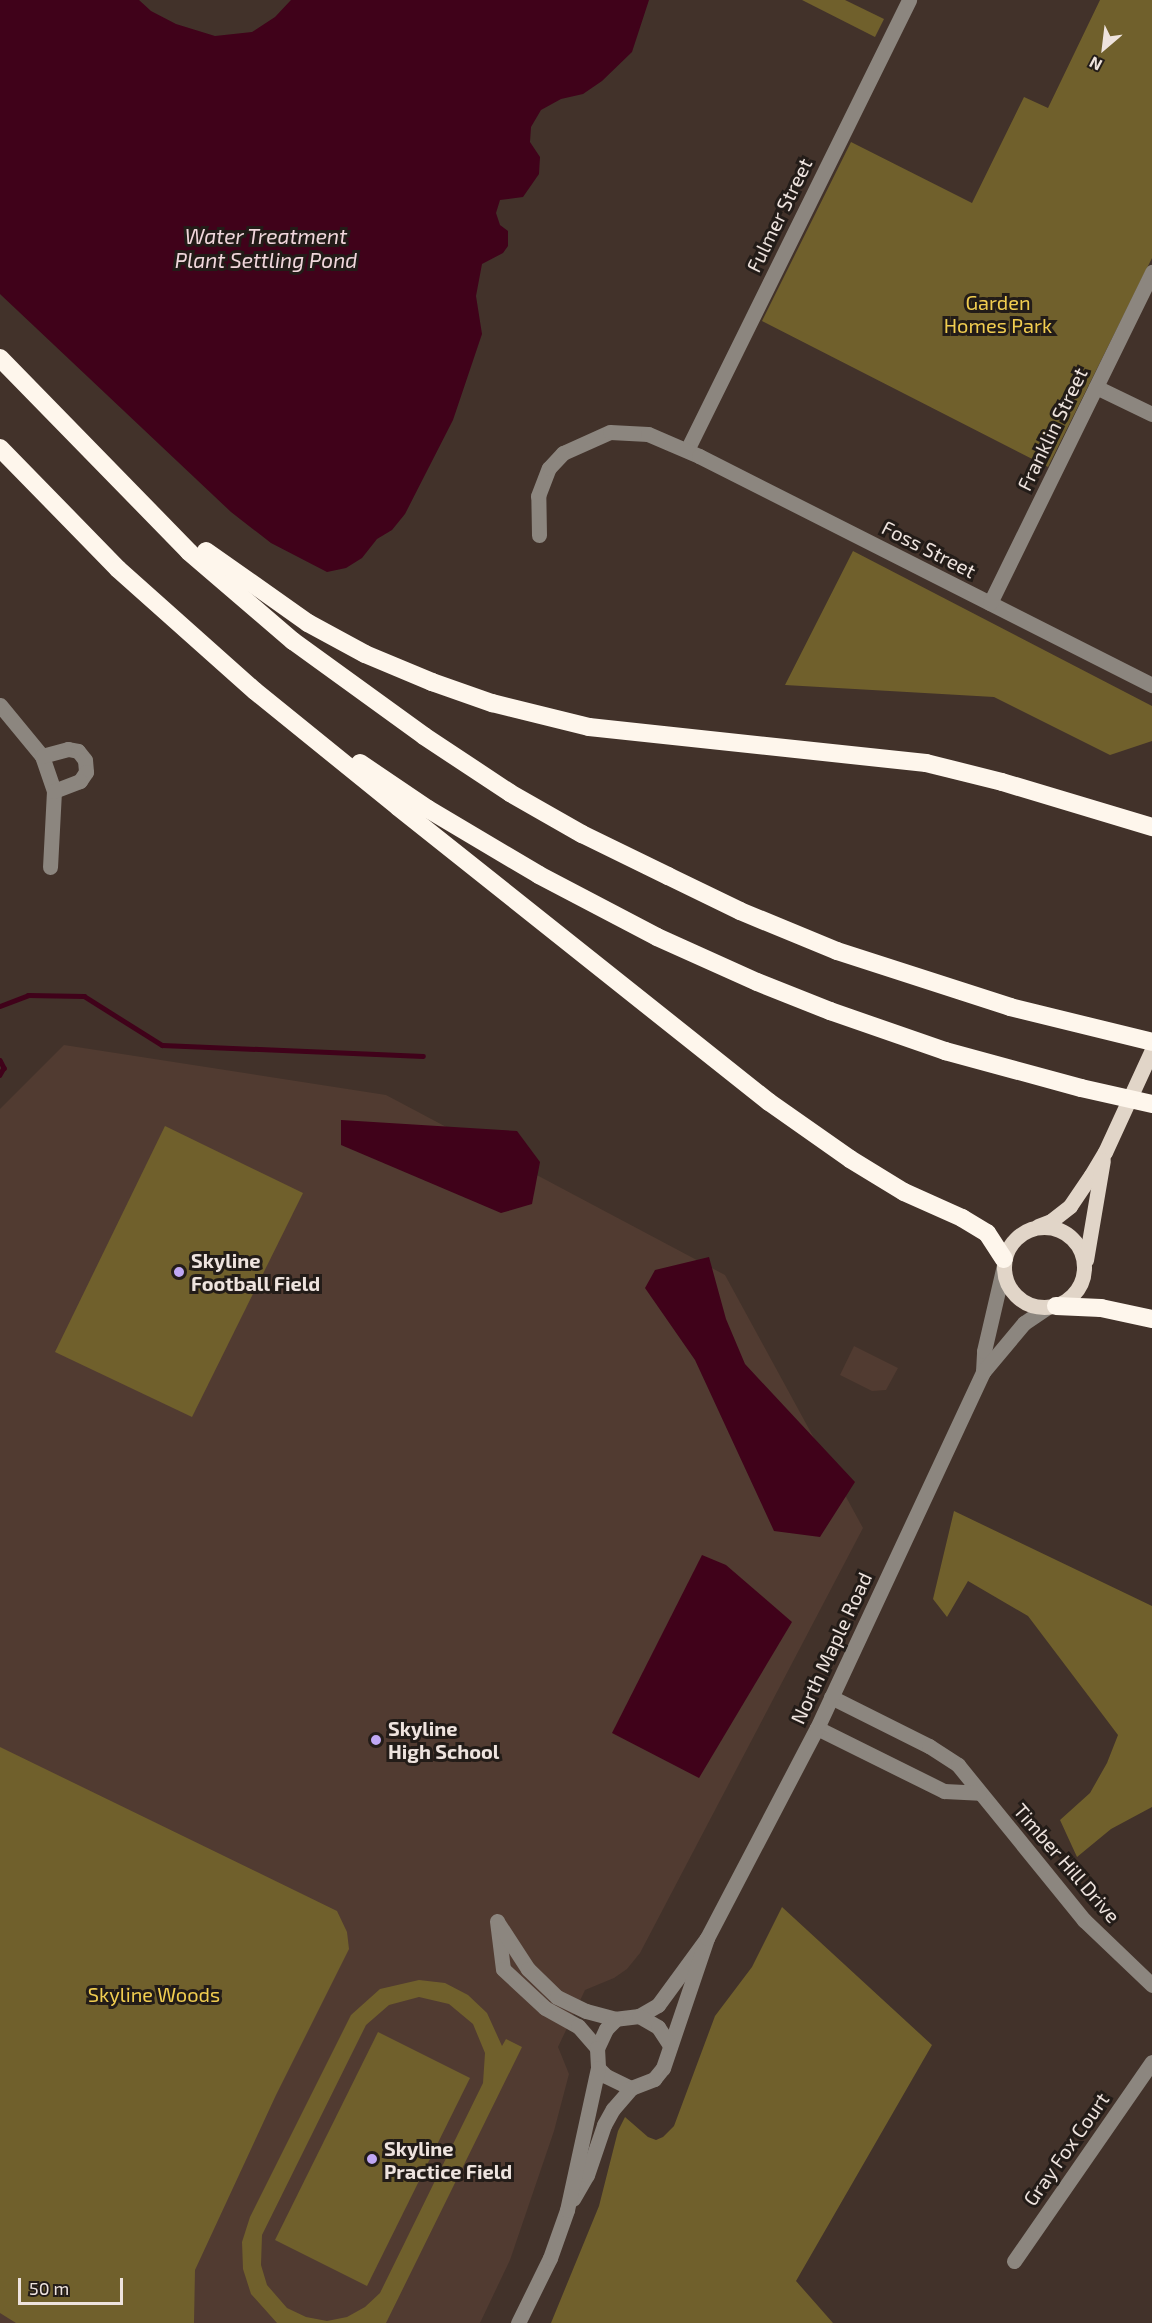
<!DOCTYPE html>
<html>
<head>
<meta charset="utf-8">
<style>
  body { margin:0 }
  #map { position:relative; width:1152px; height:2323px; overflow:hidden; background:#42322a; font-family:"Exo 2",sans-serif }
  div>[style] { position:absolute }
  .built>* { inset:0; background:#513b31 }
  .green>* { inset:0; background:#70602c }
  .water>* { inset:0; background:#40021a }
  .stream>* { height:4.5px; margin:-2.25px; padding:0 2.25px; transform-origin:2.25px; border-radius:2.25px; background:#40021a }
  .minor>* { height:15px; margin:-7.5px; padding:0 7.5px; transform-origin:7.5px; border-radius:7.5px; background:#8c867f }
  .major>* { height:15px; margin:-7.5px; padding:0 7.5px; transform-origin:7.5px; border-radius:7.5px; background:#e1d5c8 }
  .major>.ring { margin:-7.5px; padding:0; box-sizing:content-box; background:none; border:15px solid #e1d5c8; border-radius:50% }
  .highway>* { height:18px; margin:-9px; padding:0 9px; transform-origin:9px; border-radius:9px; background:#fef6ec }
  .highway-bridge>* { height:18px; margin:-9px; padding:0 9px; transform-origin:9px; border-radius:9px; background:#fef6ec }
  .dots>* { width:16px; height:16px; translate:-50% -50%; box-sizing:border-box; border:3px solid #231c18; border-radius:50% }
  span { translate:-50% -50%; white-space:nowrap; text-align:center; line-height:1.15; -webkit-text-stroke:6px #231c18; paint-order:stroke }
  .street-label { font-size:20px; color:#eee3de }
  .park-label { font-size:20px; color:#f1cd50 }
  .poi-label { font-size:20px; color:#eee3de; font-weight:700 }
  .left { translate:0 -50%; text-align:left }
  .water-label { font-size:21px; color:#f0d6db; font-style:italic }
  .north { position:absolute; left:1074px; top:18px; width:60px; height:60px; -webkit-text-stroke:4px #231c18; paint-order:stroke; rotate:208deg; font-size:16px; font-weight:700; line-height:24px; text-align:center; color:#eee3de }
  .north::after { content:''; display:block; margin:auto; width:21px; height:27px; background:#eee3de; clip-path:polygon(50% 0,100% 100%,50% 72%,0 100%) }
  .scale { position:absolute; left:18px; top:2278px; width:105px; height:27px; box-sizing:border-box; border:3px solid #eee3de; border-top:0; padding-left:8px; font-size:18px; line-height:21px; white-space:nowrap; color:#eee3de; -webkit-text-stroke:4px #231c18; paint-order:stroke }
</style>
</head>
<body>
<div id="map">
  <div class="built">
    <i style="clip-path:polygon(64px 1045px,386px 1095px,725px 1275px,863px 1528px,640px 1953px,627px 1969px,614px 1978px,585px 1990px,558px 2047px,569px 2074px,554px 2131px,510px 2260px,480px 2323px,0 2323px,0 1109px)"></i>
    <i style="clip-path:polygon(854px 1346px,898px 1368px,886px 1390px,872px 1391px,840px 1375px)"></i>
  </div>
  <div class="green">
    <i style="clip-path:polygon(802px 0,845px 0,884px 19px,875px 37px)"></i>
    <i style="clip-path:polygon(1100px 0,1152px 0,1152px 258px,1048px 467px,762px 321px,851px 142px,972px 203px,1024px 97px,1048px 108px)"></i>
    <i style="clip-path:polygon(853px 551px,1152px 706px,1152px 741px,1110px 755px,994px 697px,785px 685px)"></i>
    <i style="clip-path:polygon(165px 1126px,303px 1193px,192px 1417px,55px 1352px)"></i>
    <i style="clip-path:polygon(954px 1511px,1152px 1606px,1152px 1807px,1111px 1829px,1077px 1857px,1060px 1820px,1090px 1793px,1107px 1763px,1118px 1735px,1028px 1616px,968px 1581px,947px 1617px,933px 1599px)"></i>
    <i style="clip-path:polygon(0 1747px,337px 1911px,347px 1932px,349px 1949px,276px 2095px,195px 2270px,194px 2323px,16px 2323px,0 2313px)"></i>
    <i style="clip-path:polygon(782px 1907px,932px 2045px,796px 2281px,833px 2323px,551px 2323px,599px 2206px,618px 2131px,625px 2117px,648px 2137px,656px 2140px,663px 2137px,674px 2126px,715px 2016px,752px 1967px)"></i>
    <i style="clip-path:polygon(evenodd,419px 1980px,445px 1983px,468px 1995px,487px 2013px,502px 2046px,506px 2039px,522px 2047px,386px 2323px,277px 2323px,251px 2294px,243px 2269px,242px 2242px,250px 2217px,351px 2015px,380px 1989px,419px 1980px,419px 1997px,449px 2004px,473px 2024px,485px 2053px,483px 2083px,380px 2293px,365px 2307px,347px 2317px,327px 2321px,306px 2317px,287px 2308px,267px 2285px,261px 2265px,262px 2235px,366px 2025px,389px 2005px,419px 1997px)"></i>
    <i style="clip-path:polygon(378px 2032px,470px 2078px,367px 2286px,275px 2240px)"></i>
  </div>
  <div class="water">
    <i style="clip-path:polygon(0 0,139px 0,151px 11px,176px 24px,215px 36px,252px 32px,275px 17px,291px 0,649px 0,632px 52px,602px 81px,583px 94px,561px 99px,541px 110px,531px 127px,530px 142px,540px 157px,539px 174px,523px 197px,500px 200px,496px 213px,500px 225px,508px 231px,508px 246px,503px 253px,482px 264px,476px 296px,482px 334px,453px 420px,405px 514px,392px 530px,377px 539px,362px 558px,346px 568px,327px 572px,271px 543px,231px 512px,0 294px)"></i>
    <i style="clip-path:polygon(341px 1120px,517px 1131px,540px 1162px,532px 1204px,501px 1213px,341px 1145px)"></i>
    <i style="clip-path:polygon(709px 1257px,726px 1319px,745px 1364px,855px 1482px,820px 1537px,774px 1531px,695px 1360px,645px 1288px,655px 1270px)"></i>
    <i style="clip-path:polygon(702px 1555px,726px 1565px,792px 1622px,699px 1778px,612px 1733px)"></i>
  </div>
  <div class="stream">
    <i style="left:0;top:1006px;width:30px;rotate:-21deg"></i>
    <i style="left:28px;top:995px;width:56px;rotate:1deg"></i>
    <i style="left:84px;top:996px;width:92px;rotate:32.1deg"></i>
    <i style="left:162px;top:1045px;width:261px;rotate:2.4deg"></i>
    <i style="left:0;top:1060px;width:9px;rotate:63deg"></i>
    <i style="left:4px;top:1068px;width:8px;rotate:120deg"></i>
  </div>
  <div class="minor">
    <i style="left:1096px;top:387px;width:62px;rotate:25.7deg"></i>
    <i style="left:687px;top:450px;width:502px;rotate:-63.74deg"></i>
    <i style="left:539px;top:535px;width:39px;rotate:-91deg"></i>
    <i style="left:538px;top:496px;width:30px;rotate:-69deg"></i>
    <i style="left:549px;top:468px;width:21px;rotate:-47deg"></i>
    <i style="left:563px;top:453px;width:51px;rotate:-24.1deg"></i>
    <i style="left:610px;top:432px;width:38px;rotate:3deg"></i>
    <i style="left:648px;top:434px;width:56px;rotate:23.3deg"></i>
    <i style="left:699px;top:456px;width:508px;rotate:26.82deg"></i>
    <i style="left:990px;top:603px;width:369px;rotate:-63.9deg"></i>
    <i style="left:0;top:705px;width:66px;rotate:50.5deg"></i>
    <i style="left:42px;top:756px;width:37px;rotate:71deg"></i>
    <i style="left:54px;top:791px;width:76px;rotate:93deg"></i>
    <i style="left:42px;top:756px;width:27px;rotate:-15deg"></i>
    <i style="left:68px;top:749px;width:10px;rotate:11deg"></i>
    <i style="left:78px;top:751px;width:11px;rotate:52deg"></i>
    <i style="left:85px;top:760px;width:12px;rotate:85deg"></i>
    <i style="left:86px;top:772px;width:11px;rotate:124deg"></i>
    <i style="left:80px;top:781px;width:28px;rotate:159deg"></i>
    <i style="left:983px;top:1372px;width:21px;rotate:-87deg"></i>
    <i style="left:984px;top:1351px;width:88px;rotate:-76.9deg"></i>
    <i style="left:831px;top:1697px;width:110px;rotate:26.6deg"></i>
    <i style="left:929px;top:1746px;width:35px;rotate:33deg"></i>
    <i style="left:958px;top:1765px;width:200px;rotate:50.9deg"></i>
    <i style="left:1084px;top:1920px;width:94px;rotate:43.7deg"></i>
    <i style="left:817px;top:1728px;width:142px;rotate:26.4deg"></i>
    <i style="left:944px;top:1791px;width:35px;rotate:3deg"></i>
    <i style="left:497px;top:1921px;width:48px;rotate:82.9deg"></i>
    <i style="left:503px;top:1969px;width:57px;rotate:42.9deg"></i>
    <i style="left:545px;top:2008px;width:38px;rotate:29deg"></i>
    <i style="left:578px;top:2026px;width:29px;rotate:49deg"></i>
    <i style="left:498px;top:1923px;width:55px;rotate:56.9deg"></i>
    <i style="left:528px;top:1969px;width:40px;rotate:44deg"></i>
    <i style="left:557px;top:1997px;width:32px;rotate:26deg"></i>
    <i style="left:586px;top:2011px;width:31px;rotate:15deg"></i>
    <i style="left:707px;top:1938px;width:83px;rotate:126.2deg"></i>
    <i style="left:658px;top:2005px;width:22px;rotate:150deg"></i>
    <i style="left:639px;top:2016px;width:23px;rotate:173deg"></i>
    <i style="left:616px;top:2019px;width:14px;rotate:135deg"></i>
    <i style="left:606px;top:2029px;width:21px;rotate:115deg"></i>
    <i style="left:597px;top:2048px;width:20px;rotate:87deg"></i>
    <i style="left:598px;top:2068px;width:11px;rotate:45deg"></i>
    <i style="left:606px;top:2076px;width:28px;rotate:26deg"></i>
    <i style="left:631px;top:2088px;width:25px;rotate:-21deg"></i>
    <i style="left:654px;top:2079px;width:14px;rotate:-51deg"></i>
    <i style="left:663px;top:2068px;width:137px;rotate:-71.3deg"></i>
    <i style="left:707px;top:1938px;width:237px;rotate:-62.4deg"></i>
    <i style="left:817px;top:1728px;width:393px;rotate:-65deg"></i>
    <i style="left:983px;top:1372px;width:64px;rotate:-50.1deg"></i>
    <i style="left:1024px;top:1323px;width:29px;rotate:-34deg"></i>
    <i style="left:639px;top:2016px;width:22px;rotate:30deg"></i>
    <i style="left:658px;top:2027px;width:20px;rotate:57deg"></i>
    <i style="left:573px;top:2199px;width:28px;rotate:-60deg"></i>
    <i style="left:587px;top:2175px;width:53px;rotate:-71.2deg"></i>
    <i style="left:604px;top:2125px;width:18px;rotate:-61deg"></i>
    <i style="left:613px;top:2109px;width:28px;rotate:-49deg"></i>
    <i style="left:1014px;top:2261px;width:242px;rotate:-55.3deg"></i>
    <i style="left:518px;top:2323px;width:72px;rotate:-63.8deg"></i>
    <i style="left:550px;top:2258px;width:51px;rotate:-70.5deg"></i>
    <i style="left:567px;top:2210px;width:145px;rotate:-77.7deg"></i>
  </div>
  <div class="major">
    <i style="left:1038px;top:1226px;width:14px;rotate:-21deg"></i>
    <i style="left:1051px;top:1221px;width:24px;rotate:-38deg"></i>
    <i style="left:1070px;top:1206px;width:37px;rotate:-56deg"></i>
    <i style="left:1091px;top:1175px;width:27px;rotate:-59deg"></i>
    <i style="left:1105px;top:1152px;width:112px;rotate:-65.3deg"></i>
    <i class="ring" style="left:1004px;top:1227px;width:65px;height:65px"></i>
    <i style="left:1086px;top:1260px;width:101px;rotate:-80.4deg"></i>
  </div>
  <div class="highway">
    <i style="left:0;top:358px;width:271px;rotate:45.7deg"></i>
    <i style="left:189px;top:552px;width:137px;rotate:40.6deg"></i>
    <i style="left:293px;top:641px;width:162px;rotate:35.9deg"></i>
    <i style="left:424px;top:736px;width:103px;rotate:33.5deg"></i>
    <i style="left:510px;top:793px;width:83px;rotate:29.7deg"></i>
    <i style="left:582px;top:834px;width:96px;rotate:26deg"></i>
    <i style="left:668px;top:876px;width:80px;rotate:25.9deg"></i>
    <i style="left:740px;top:911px;width:105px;rotate:22.4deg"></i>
    <i style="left:837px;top:951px;width:182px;rotate:17.9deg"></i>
    <i style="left:1010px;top:1007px;width:146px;rotate:13.8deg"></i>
    <i style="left:0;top:448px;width:169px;rotate:45.7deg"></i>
    <i style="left:118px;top:569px;width:183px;rotate:41.7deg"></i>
    <i style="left:255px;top:691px;width:184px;rotate:39deg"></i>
    <i style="left:398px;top:807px;width:474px;rotate:38.5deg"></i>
    <i style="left:769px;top:1102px;width:99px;rotate:35.1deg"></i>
    <i style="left:850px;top:1159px;width:63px;rotate:31.4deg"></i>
    <i style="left:904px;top:1192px;width:64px;rotate:24.1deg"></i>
    <i style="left:962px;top:1218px;width:29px;rotate:31deg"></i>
    <i style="left:987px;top:1233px;width:31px;rotate:57deg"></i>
    <i style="left:206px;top:551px;width:125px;rotate:35.2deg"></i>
    <i style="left:308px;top:623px;width:65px;rotate:28.5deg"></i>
    <i style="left:365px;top:654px;width:73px;rotate:22.7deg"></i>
    <i style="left:432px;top:682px;width:64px;rotate:19.3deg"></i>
    <i style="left:492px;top:703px;width:100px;rotate:13.9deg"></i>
    <i style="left:589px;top:727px;width:339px;rotate:6.1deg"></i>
    <i style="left:926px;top:763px;width:78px;rotate:14deg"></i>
    <i style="left:1002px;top:782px;width:157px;rotate:16.7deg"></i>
    <i style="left:360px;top:763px;width:82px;rotate:34.1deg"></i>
    <i style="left:428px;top:809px;width:129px;rotate:30.7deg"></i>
    <i style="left:539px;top:875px;width:133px;rotate:27.7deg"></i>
    <i style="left:657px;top:937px;width:110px;rotate:24.2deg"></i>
    <i style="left:757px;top:982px;width:79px;rotate:21.7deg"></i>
    <i style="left:830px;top:1011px;width:122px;rotate:19.2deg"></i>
    <i style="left:945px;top:1051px;width:141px;rotate:15.2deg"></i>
    <i style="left:1056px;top:1306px;width:45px;rotate:2.5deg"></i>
    <i style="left:1101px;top:1308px;width:52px;rotate:12.2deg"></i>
  </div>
  <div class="highway-bridge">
    <i style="left:1081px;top:1088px;width:73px;rotate:12.7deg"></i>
  </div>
  <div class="dots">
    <i style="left:179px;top:1272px;background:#c0a8f4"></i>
    <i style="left:376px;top:1740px;background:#c0a8f4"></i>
    <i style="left:372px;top:2159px;background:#c0a8f4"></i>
  </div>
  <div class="street-label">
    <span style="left:779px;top:215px;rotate:-64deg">Fulmer Street</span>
    <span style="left:1052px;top:429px;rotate:-64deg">Franklin Street</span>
    <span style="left:929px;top:549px;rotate:27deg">Foss Street</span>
    <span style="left:831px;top:1648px;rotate:-65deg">North Maple Road</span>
    <span style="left:1067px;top:1863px;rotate:49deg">Timber Hill Drive</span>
    <span style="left:1066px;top:2149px;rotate:-55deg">Gray Fox Court</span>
  </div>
  <div class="park-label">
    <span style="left:998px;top:314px">Garden<br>Homes Park</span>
    <span style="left:154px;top:1994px">Skyline Woods</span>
  </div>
  <div class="poi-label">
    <span class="left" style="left:191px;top:1272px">Skyline<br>Football Field</span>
    <span class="left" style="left:388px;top:1740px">Skyline<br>High School</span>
    <span class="left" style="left:384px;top:2160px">Skyline<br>Practice Field</span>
  </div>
  <div class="water-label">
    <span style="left:266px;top:248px">Water Treatment<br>Plant Settling Pond</span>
  </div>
  <div class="north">N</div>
  <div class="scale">50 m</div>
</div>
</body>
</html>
